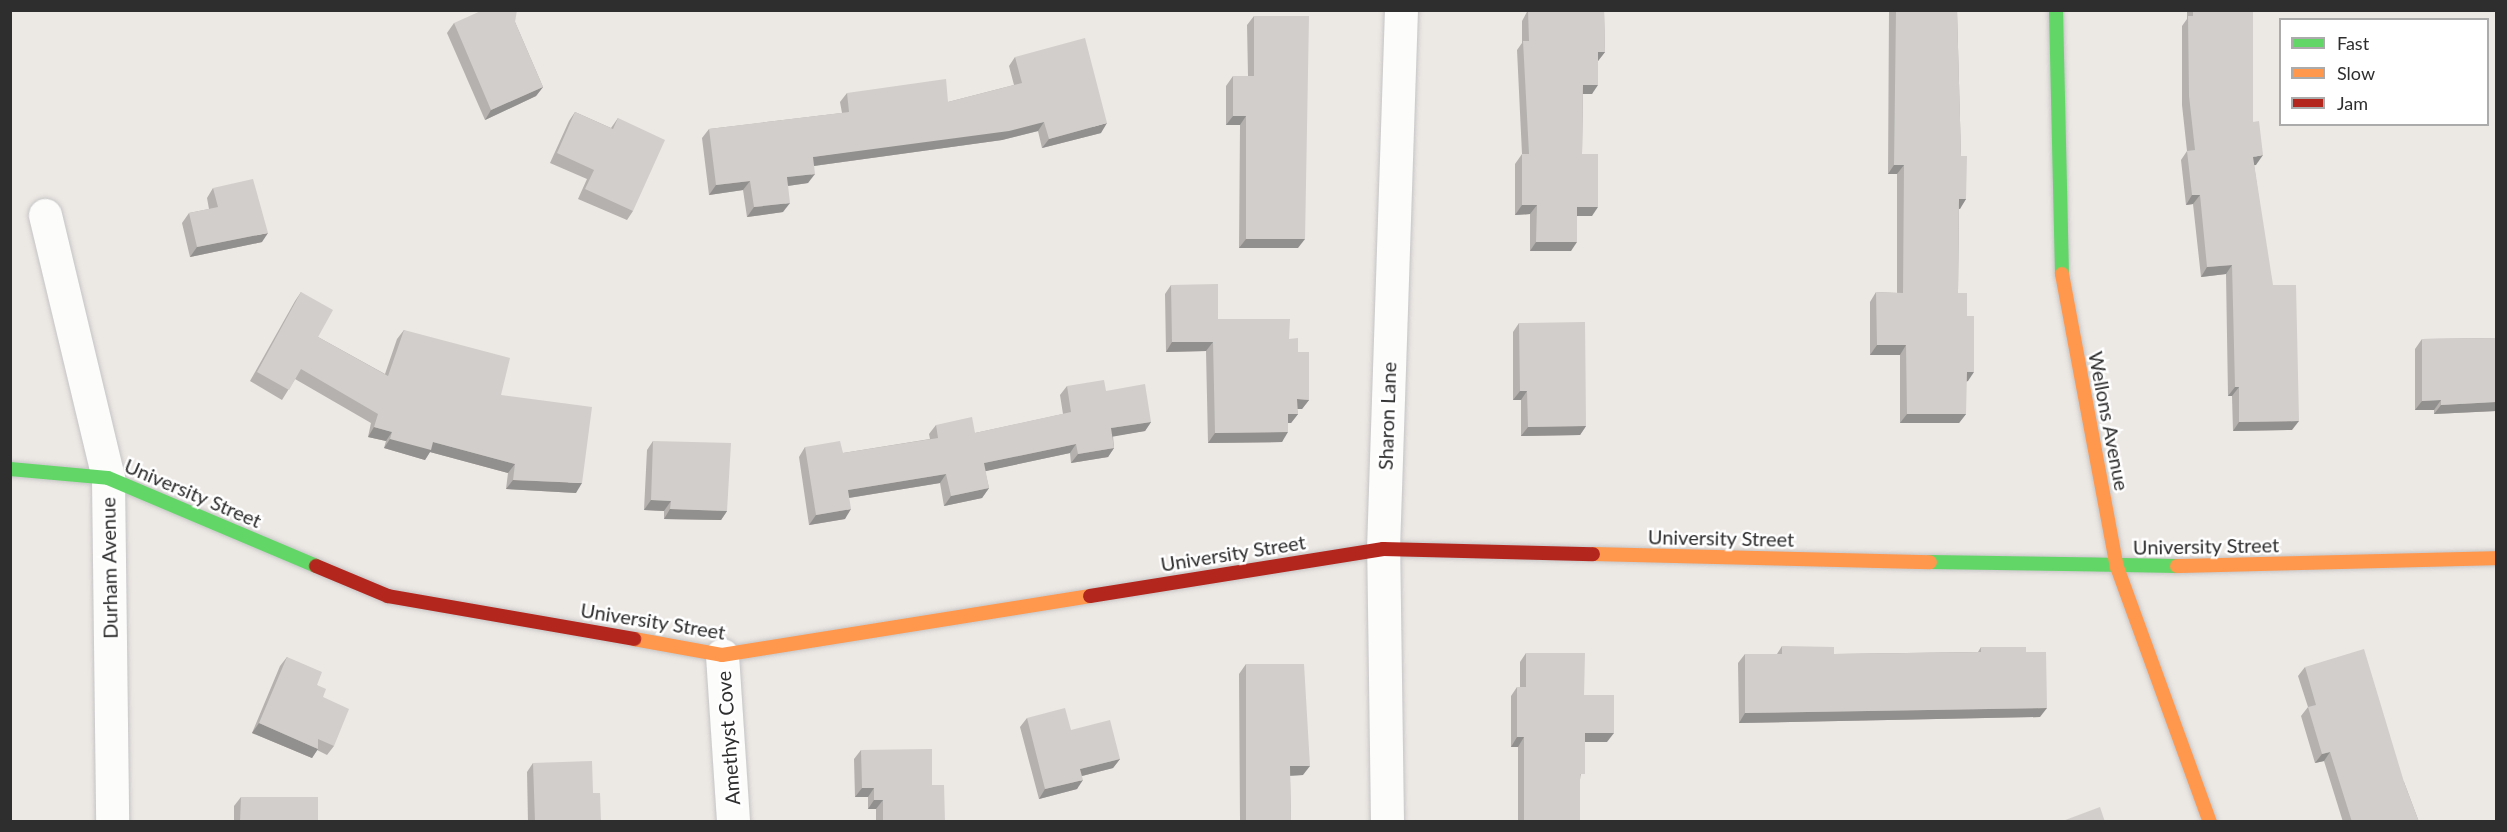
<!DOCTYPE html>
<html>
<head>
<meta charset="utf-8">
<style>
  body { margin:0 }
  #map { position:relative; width:2507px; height:832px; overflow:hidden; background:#ece8e4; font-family:Lato,sans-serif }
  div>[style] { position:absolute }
  .roads { filter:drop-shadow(0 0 2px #c5c4c5) drop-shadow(0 0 2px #c5c4c5) }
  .street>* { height:33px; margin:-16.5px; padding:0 16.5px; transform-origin:16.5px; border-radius:16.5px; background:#fcfcfb }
  .fast>* { height:14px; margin:-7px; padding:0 7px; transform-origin:7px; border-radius:7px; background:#63d668 }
  .slow>* { height:14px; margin:-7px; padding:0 7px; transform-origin:7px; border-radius:7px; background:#ff974d }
  .jam>* { height:14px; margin:-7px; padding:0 7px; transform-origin:7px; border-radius:7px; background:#b3261e }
  .wall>* { inset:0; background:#b4b1af }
  .shaded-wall>* { inset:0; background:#92908e }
  .building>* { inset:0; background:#d1cecb }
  span { translate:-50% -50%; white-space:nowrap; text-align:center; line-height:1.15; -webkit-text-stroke:5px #fff; paint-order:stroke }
  .street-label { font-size:20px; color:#2e2e2e }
  .frame { position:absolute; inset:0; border:12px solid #2e2e2e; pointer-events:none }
  .legend { position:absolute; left:2279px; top:18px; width:210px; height:108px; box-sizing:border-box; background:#fff; border:2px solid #ababab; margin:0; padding:8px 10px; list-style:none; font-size:18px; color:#2e2e2e }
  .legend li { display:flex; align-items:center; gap:12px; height:30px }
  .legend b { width:30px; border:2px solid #ababab }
</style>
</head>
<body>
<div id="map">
  <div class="roads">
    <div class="street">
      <i style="left:45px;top:215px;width:270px;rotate:76.5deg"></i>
      <i style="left:108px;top:478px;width:344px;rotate:89.3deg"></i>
      <i style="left:722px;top:655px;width:167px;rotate:86.2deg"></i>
      <i style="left:1387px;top:822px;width:273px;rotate:-90.8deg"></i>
      <i style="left:1383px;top:549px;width:539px;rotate:-88.09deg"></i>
    </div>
    <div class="fast">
      <i style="left:2056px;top:10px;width:264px;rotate:88.7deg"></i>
      <i style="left:10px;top:469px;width:98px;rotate:5.2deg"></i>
      <i style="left:108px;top:478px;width:226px;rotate:22.9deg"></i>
      <i style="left:1930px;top:562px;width:247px;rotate:0.9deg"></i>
    </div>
    <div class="slow">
      <i style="left:2062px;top:274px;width:298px;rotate:79.4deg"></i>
      <i style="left:2117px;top:567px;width:271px;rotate:70deg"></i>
      <i style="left:1593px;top:554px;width:337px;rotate:1.4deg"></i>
      <i style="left:2177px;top:566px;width:319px;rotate:-1.4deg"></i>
      <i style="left:634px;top:639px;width:89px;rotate:10.3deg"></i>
      <i style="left:722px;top:655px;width:373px;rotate:-9.1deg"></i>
    </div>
    <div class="jam">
      <i style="left:316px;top:566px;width:78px;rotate:22.6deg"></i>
      <i style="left:388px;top:596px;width:250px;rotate:9.9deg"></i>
      <i style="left:1090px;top:596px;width:297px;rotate:-9.1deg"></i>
      <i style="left:1383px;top:549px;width:210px;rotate:1.4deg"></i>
    </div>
  </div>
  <div class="wall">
    <i style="clip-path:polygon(1528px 10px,1604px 10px,1605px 52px,1598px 61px,1592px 94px,1583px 94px,1582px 154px,1592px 216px,1577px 216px,1571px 251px,1530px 251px,1530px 214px,1515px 215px,1515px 164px,1522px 154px,1517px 50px,1522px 43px,1522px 21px)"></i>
    <i style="clip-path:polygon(1889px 10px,1957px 10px,1961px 156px,1966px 199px,1959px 209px,1958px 293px,1968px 381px,1966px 382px,1966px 414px,1959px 423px,1900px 423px,1900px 355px,1870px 355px,1870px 302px,1876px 292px,1897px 293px,1897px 174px,1888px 174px)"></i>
    <i style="clip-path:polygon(2187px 10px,2253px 10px,2253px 122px,2256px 165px,2254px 165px,2292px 430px,2233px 431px,2232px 396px,2228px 396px,2226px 274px,2201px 277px,2193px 204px,2186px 205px,2181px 160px,2187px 151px,2182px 105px,2182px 26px,2187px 19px)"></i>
    <i style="clip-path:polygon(1254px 16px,1298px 248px,1239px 248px,1240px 125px,1226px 125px,1226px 86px,1233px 76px,1248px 76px,1247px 25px)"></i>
    <i style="clip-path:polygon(515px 22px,543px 87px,536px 96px,485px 120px,447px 33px,454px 23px)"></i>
    <i style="clip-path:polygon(1015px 57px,1101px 133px,1042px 148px,1038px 131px,1002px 140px,814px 166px,808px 183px,788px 186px,783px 212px,747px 217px,743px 190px,709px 195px,702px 138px,709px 129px,842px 113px,840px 102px,847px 93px,948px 102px,1014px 85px,1009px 66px)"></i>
    <i style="clip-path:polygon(575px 112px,611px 128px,618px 118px,633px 211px,627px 220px,578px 199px,587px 179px,550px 163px,569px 121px)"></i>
    <i style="clip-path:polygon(213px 188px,262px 242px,190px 257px,182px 223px,189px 213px,209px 209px,207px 198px)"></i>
    <i style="clip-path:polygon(1171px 285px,1218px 319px,1289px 339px,1298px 352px,1309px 400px,1302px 409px,1297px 409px,1298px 414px,1291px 423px,1288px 423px,1282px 442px,1208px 443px,1206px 351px,1166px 352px,1165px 294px)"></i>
    <i style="clip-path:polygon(301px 292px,318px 337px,385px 374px,397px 339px,404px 330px,501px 395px,576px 493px,506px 489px,508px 473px,430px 452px,425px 460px,384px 448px,386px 441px,368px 437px,371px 423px,295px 379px,282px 400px,250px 381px,295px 301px)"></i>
    <i style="clip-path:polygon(1519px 323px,1586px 426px,1580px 435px,1521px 436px,1521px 400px,1513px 400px,1513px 332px)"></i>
    <i style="clip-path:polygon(2496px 338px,2496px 411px,2434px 414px,2434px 410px,2415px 410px,2415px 349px,2422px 339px)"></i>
    <i style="clip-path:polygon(1067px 386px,1106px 391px,1151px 422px,1145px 431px,1113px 436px,1114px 448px,1108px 457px,1071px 463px,1070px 453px,985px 471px,989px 488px,982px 498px,944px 506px,940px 483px,849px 498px,845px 519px,809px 525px,799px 457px,805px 447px,843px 453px,930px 439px,929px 434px,936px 425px,975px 433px,1063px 414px,1060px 395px)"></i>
    <i style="clip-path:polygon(653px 441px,727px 511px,721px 520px,664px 519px,664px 511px,644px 510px,647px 450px)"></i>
    <i style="clip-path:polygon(1782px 646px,1834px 654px,1978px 652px,1981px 647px,2026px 652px,2040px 717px,1739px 723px,1738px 663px,1745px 654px,1777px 654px)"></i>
    <i style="clip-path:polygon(1526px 653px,1584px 695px,1607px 742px,1585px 742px,1580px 780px,1580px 822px,1518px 822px,1518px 747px,1511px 747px,1511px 696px,1517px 687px,1520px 687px,1520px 662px)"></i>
    <i style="clip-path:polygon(287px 657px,317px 685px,323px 697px,334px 746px,327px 755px,317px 750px,312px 758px,252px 733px,280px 666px)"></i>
    <i style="clip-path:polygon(1246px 664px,1303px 775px,1290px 776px,1291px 822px,1240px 822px,1239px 674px)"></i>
    <i style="clip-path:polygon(2305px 667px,2404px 782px,2419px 822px,2343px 822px,2324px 761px,2315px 763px,2301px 716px,2308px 707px,2298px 676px)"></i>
    <i style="clip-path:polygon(1027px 718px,1071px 730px,1120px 759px,1113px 768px,1082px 776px,1077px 789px,1039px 799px,1020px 727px)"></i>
    <i style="clip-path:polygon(861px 750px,932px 785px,945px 822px,876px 822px,876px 809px,868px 809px,868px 797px,855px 797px,854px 759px)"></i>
    <i style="clip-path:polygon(533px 763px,593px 793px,601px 822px,528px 822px,527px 772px)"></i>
    <i style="clip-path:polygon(241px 797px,318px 822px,234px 822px,234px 806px)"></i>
  </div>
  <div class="shaded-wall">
    <i style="clip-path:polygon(1598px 52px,1605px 52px,1598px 61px)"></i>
    <i style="clip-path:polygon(1583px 85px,1598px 85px,1592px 94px,1576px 94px)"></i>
    <i style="clip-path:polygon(543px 87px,536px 96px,485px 120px,491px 110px)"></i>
    <i style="clip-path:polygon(1233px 116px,1246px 116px,1240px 125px,1226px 125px)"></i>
    <i style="clip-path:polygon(1044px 122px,1038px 131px,1002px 140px,806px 167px,813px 157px)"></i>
    <i style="clip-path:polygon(1107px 123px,1101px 133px,1042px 148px,1049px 139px)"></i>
    <i style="clip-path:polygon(2263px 155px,2256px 165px,2246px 166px,2253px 157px)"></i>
    <i style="clip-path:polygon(1894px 165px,1904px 165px,1897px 174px,1888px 174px)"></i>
    <i style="clip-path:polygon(815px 174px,808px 183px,780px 187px,787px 177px)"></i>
    <i style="clip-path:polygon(750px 181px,743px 190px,709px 195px,716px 185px)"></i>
    <i style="clip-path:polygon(2192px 195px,2200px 195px,2193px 204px,2186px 205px)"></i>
    <i style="clip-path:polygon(1959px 199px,1966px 199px,1960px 209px,1953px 208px)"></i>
    <i style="clip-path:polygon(790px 203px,783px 212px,747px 217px,754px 207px)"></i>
    <i style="clip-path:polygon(1522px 205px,1537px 205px,1530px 214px,1515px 215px)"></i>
    <i style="clip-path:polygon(1577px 207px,1598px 207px,1592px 216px,1571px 216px)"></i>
    <i style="clip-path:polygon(268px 233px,262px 242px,190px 257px,197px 247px)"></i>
    <i style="clip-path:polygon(1246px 239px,1305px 239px,1298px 248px,1239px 248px)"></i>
    <i style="clip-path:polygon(1536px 242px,1577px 242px,1571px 251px,1530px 251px)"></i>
    <i style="clip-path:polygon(2232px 265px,2226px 274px,2201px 277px,2207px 267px)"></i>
    <i style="clip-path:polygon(1172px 342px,1213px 342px,1206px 351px,1166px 352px)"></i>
    <i style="clip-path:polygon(1877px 345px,1906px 345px,1900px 355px,1870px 355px)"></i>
    <i style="clip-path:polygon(1967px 372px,1974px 372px,1968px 381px,1960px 382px)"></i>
    <i style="clip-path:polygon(2235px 387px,2239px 387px,2232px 396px,2228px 396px)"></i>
    <i style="clip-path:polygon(1520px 391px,1527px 391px,1521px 400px,1513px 400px)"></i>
    <i style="clip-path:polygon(1297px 399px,1309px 400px,1302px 409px,1291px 409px)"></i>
    <i style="clip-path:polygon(2441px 400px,2434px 410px,2415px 410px,2422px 401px)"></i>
    <i style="clip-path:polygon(2496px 402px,2496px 411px,2434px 414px,2441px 405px)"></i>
    <i style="clip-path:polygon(1288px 414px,1298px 414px,1291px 423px,1281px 423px)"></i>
    <i style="clip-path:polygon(1907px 414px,1966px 414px,1959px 423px,1900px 423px)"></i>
    <i style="clip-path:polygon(2299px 421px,2292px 430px,2233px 431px,2239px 422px)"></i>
    <i style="clip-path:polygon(1151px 422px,1145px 431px,1105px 438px,1111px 428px)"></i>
    <i style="clip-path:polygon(1586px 426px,1580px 435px,1521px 436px,1528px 427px)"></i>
    <i style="clip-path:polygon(374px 427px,392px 432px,386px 441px,368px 437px)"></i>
    <i style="clip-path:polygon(1288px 432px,1282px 442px,1208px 443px,1215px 433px)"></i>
    <i style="clip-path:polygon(390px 439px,433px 442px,515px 464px,508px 473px,430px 452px,425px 460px,384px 448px)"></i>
    <i style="clip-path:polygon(1076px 444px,1070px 453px,977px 473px,984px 463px)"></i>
    <i style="clip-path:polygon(1114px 448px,1108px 457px,1071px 463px,1078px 454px)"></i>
    <i style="clip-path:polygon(946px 474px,940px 483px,842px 499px,848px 490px)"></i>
    <i style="clip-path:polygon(513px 480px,582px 483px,576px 493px,506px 489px)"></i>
    <i style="clip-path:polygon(989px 488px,982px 498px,944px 506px,951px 496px)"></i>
    <i style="clip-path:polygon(651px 500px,671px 501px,664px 511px,644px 510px)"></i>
    <i style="clip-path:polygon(670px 509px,727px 511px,721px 520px,664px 519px)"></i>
    <i style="clip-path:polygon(851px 509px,845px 519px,809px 525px,816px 515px)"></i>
    <i style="clip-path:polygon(2047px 708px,2040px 717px,1739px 723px,1745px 713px)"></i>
    <i style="clip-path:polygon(259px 723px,318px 749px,312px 758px,252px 733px)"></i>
    <i style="clip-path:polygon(1585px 733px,1614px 733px,1607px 742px,1578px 742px)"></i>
    <i style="clip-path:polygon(1517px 737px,1524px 737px,1518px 747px,1511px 747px)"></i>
    <i style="clip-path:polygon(2330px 752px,2324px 761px,2315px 763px,2322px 754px)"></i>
    <i style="clip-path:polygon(1120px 759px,1113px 768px,1074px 778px,1080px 769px)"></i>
    <i style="clip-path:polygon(1290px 766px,1310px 766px,1303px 775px,1283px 776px)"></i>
    <i style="clip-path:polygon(1083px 780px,1077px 789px,1039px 799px,1045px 789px)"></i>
    <i style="clip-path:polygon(862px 788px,874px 788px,868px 797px,855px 797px)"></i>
    <i style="clip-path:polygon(874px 800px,883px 800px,876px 809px,868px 809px)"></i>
  </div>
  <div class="building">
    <i style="clip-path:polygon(483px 10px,517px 10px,515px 22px,543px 87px,491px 110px,454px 23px)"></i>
    <i style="clip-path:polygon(1535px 10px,1604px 10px,1605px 52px,1598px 52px,1598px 85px,1583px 85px,1582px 154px,1598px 154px,1598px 207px,1577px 207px,1577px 242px,1536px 242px,1537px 205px,1522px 205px,1522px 154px,1529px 154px,1523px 41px,1529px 41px,1528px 11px,1534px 11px)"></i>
    <i style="clip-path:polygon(1896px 10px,1957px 10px,1961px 156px,1967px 156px,1966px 199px,1959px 199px,1958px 293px,1967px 293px,1967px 316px,1974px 316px,1974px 372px,1967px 372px,1966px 414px,1907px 414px,1906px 345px,1877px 345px,1876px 292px,1903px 293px,1904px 165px,1894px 165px)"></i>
    <i style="clip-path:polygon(2193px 10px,2253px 10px,2253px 122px,2259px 121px,2263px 155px,2253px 157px,2273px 285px,2296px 285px,2299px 421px,2239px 422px,2239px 387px,2235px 387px,2232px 265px,2207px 267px,2200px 195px,2192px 195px,2187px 151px,2195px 150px,2189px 96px,2188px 16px,2193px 16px)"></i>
    <i style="clip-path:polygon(1254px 16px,1309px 16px,1305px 239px,1246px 239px,1246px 116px,1233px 116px,1233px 76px,1254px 76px)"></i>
    <i style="clip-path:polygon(1085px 38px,1107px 123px,1049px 139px,1044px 122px,1009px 131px,813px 157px,815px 174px,787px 177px,790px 203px,754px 207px,750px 181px,716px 185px,709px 129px,849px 112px,847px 93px,946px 79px,948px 102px,1022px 83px,1015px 57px)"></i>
    <i style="clip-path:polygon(575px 112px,613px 129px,618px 118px,665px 140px,633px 211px,585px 189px,594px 170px,557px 153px)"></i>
    <i style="clip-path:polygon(253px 179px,268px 233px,197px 247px,189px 213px,218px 207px,213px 188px)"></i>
    <i style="clip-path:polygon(1218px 284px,1218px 319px,1290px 319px,1289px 339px,1298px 338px,1298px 352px,1309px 352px,1309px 400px,1297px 399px,1298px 414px,1288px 414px,1288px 432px,1215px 433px,1213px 342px,1172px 342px,1171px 285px)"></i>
    <i style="clip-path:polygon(301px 292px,333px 310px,318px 337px,388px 376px,404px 330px,510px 358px,501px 395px,592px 407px,582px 483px,513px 480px,515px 464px,433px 442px,431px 450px,390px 439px,392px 432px,374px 427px,378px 414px,301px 369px,289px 390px,257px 372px)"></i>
    <i style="clip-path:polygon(1585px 322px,1586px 426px,1528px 427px,1527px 391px,1520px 391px,1519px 323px)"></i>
    <i style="clip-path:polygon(2496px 338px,2496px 402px,2441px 405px,2441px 400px,2422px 401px,2422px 339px)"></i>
    <i style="clip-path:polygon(1104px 380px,1106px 391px,1145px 384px,1151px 422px,1111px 428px,1114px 448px,1078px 454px,1076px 444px,984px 463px,989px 488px,951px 496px,946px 474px,848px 490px,851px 509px,816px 515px,805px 447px,840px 441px,843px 453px,938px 438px,936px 425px,972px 417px,975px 433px,1071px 412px,1067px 386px)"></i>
    <i style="clip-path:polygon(653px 441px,731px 443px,727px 511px,670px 509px,671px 501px,651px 500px)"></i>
    <i style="clip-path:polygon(1782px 646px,1834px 647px,1834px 654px,1981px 652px,1981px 647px,2026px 647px,2026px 652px,2046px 652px,2047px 708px,1745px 713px,1745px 654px,1782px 654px)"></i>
    <i style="clip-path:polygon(2364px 649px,2404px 782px,2419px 822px,2352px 822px,2330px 752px,2322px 754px,2308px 707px,2316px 705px,2305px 667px)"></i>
    <i style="clip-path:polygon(1526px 653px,1585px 653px,1584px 695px,1614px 695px,1614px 733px,1585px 733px,1585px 774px,1580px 774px,1580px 822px,1524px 822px,1524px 737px,1517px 737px,1517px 687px,1526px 687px)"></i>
    <i style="clip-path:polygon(287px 657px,322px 672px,317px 685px,326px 689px,323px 697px,349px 709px,334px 746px,318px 739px,318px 749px,259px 723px)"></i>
    <i style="clip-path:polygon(1246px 664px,1304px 664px,1310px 766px,1290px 766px,1291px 822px,1246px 822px)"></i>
    <i style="clip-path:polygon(1065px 708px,1071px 730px,1110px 720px,1120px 759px,1080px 769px,1083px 780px,1045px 789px,1027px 718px)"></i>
    <i style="clip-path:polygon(932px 749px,932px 785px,944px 785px,945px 822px,883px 822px,883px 800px,874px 800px,874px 788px,862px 788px,861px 750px)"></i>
    <i style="clip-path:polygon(592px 761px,593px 793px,600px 793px,601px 822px,535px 822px,533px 763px)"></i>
    <i style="clip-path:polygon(241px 797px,318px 797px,318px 822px,240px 822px)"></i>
    <i style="clip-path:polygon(2100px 807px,2105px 822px,2060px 822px)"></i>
  </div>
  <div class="street-label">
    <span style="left:1387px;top:416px;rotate:-88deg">Sharon Lane</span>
    <span style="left:2109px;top:421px;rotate:79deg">Wellons Avenue</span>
    <span style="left:193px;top:493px;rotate:23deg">University Street</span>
    <span style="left:1721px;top:538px;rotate:1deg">University Street</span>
    <span style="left:2206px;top:546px;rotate:-1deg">University Street</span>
    <span style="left:1233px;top:553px;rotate:-9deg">University Street</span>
    <span style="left:109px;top:568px;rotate:-91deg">Durham Avenue</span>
    <span style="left:653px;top:621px;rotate:9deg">University Street</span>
    <span style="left:728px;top:738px;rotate:-94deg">Amethyst Cove</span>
  </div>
  <div class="frame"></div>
  <ul class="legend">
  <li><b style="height:8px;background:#63d668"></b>Fast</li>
  <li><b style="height:8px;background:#ff974d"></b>Slow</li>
  <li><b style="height:8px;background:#b3261e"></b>Jam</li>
  </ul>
</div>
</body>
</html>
